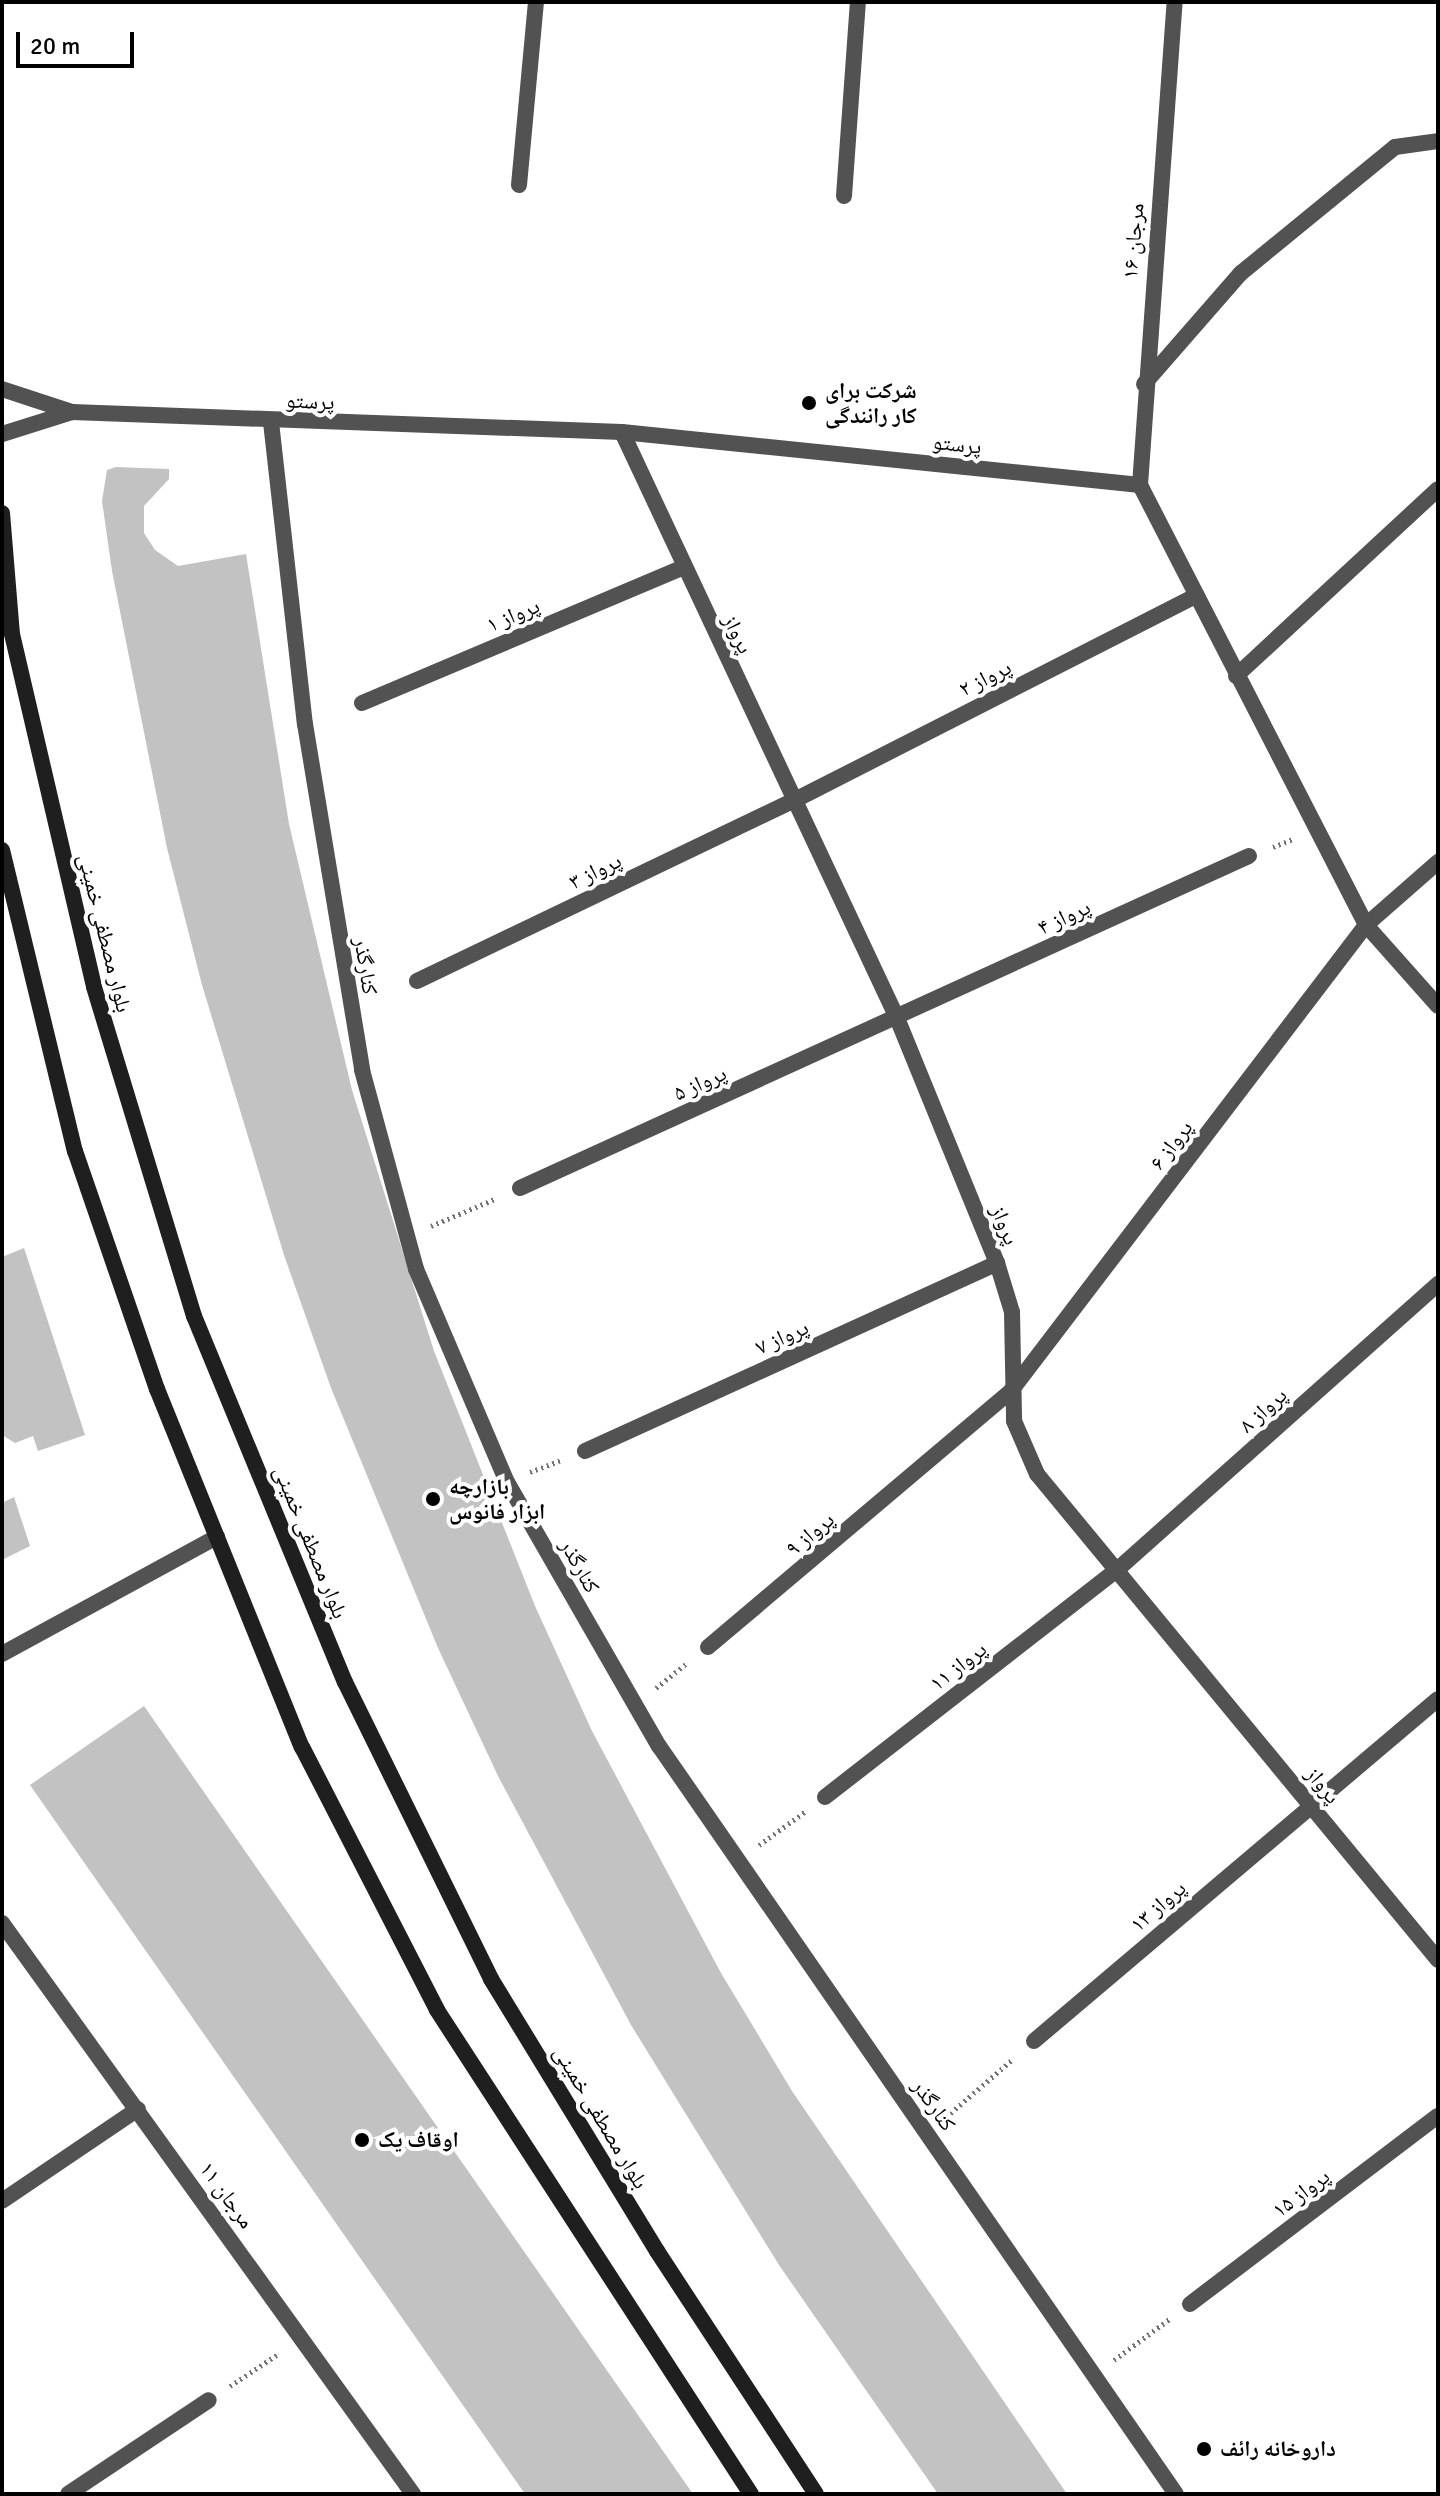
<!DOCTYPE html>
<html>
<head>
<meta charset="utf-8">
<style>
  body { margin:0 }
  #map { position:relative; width:1440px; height:2496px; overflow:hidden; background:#fff; font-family:Signika,"Noto Naskh Arabic",sans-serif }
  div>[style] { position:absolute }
  .building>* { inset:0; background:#c2c2c2 }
  .path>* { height:5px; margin-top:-2.5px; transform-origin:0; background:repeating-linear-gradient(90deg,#747474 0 2px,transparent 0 6px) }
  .minor>* { height:16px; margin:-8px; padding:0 8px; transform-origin:8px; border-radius:8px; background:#525252 }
  .tertiary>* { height:16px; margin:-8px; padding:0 8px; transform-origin:8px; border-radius:8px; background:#525252 }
  .secondary>* { height:16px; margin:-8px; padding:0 8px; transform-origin:8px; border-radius:8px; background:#1f1f1f }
  .dots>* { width:22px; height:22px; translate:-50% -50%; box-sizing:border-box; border:4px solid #fff; border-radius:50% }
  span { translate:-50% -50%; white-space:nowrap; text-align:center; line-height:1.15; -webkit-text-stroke:8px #fff; paint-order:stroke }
  .street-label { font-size:22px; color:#000 }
  .poi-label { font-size:22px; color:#000; font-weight:700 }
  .left { translate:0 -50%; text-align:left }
  .frame { position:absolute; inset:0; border:4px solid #000; pointer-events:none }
  .scale { position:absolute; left:16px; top:32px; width:118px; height:36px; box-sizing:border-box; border:4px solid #000; border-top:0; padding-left:10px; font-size:24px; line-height:28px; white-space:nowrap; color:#000; -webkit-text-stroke:6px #fff; paint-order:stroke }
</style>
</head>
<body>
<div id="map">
  <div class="building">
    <i style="clip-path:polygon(116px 467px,169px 469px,169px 479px,144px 506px,144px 533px,155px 550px,178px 566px,246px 554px,289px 824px,352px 1090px,434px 1351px,535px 1606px,592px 1731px,721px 1973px,792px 2091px,1067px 2494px,938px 2494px,779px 2265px,631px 2025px,498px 1776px,438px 1648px,331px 1388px,284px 1255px,202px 985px,167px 848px,112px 571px,102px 501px,107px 470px)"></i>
    <i style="clip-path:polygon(24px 1248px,85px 1435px,38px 1451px,33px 1436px,15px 1443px,2px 1435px,2px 1257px)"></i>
    <i style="clip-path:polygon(14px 1497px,30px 1546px,2px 1560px,2px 1503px)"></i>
    <i style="clip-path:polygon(144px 1706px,693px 2494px,525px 2494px,30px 1785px)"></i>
  </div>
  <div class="path">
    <i style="left:1273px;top:847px;width:22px;rotate:-22deg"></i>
    <i style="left:431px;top:1226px;width:69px;rotate:-22.9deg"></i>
    <i style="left:530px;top:1472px;width:34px;rotate:-21deg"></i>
    <i style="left:656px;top:1688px;width:38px;rotate:-39deg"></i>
    <i style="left:759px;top:1845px;width:58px;rotate:-35.9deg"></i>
    <i style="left:946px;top:2117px;width:90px;rotate:-40.9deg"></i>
    <i style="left:1114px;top:2360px;width:71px;rotate:-36.4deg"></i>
    <i style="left:230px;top:2386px;width:58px;rotate:-33.7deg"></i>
  </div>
  <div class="minor">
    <i style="left:519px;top:185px;width:184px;rotate:-84.7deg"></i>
    <i style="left:844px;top:196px;width:195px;rotate:-85.9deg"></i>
    <i style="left:1144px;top:384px;width:147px;rotate:-48.9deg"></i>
    <i style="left:1241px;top:273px;width:199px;rotate:-39.3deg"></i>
    <i style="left:1395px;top:147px;width:43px;rotate:-7.9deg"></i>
    <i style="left:271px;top:422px;width:304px;rotate:83.6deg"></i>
    <i style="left:305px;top:724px;width:351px;rotate:80.6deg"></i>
    <i style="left:362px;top:1070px;width:206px;rotate:74.8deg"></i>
    <i style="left:416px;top:1269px;width:232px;rotate:66.9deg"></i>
    <i style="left:507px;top:1482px;width:305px;rotate:60.1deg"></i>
    <i style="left:659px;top:1746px;width:909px;rotate:55.35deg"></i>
    <i style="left:622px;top:432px;width:647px;rotate:64.86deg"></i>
    <i style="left:897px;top:1018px;width:265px;rotate:67.8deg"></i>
    <i style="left:997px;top:1263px;width:51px;rotate:73deg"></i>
    <i style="left:1012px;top:1312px;width:109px;rotate:88.9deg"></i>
    <i style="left:1014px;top:1421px;width:58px;rotate:66.5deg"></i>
    <i style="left:1037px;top:1474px;width:630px;rotate:50.47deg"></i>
    <i style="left:1236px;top:676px;width:275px;rotate:-42.8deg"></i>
    <i style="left:362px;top:703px;width:346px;rotate:-22.9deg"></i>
    <i style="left:417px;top:981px;width:417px;rotate:-25.6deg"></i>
    <i style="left:793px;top:801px;width:453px;rotate:-27deg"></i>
    <i style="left:520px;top:1188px;width:801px;rotate:-24.49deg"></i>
    <i style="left:585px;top:1451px;width:453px;rotate:-24.5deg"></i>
    <i style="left:708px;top:1647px;width:397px;rotate:-40.2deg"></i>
    <i style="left:1011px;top:1391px;width:586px;rotate:-52.7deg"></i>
    <i style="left:1366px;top:925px;width:96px;rotate:-41.2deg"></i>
    <i style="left:2px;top:1654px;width:245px;rotate:-28.6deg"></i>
    <i style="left:825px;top:1797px;width:371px;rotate:-37.9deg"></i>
    <i style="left:1118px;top:1569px;width:429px;rotate:-41.7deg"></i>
    <i style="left:1034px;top:2041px;width:529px;rotate:-40.25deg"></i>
    <i style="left:2px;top:2201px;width:164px;rotate:-34.1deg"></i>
    <i style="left:1190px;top:2304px;width:311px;rotate:-37.2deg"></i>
    <i style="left:68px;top:2494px;width:169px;rotate:-33.7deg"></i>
  </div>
  <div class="tertiary">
    <i style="left:2px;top:389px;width:74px;rotate:18.2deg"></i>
    <i style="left:72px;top:412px;width:550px;rotate:2.08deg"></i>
    <i style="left:622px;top:432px;width:521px;rotate:5.84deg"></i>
    <i style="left:1140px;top:485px;width:495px;rotate:62.8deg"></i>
    <i style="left:1366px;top:925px;width:108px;rotate:48.4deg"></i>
    <i style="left:2px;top:434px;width:73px;rotate:-17.4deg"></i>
    <i style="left:1140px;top:485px;width:484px;rotate:-85.9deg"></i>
    <i style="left:2px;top:1923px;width:704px;rotate:54.25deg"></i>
  </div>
  <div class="secondary">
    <i style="left:2px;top:513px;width:121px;rotate:85.3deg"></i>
    <i style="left:12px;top:634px;width:362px;rotate:76.9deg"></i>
    <i style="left:94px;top:987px;width:344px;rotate:73.1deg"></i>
    <i style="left:194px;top:1316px;width:396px;rotate:67.6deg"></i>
    <i style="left:345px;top:1682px;width:331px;rotate:63.8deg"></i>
    <i style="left:491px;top:1979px;width:319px;rotate:58.6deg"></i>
    <i style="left:657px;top:2251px;width:290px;rotate:56.8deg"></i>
    <i style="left:2px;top:850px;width:310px;rotate:76.4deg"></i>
    <i style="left:75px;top:1151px;width:252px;rotate:71deg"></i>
    <i style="left:157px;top:1389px;width:386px;rotate:68deg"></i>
    <i style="left:302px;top:1747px;width:296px;rotate:62.8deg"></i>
    <i style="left:437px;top:2010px;width:577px;rotate:57.03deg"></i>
  </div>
  <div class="dots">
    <i style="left:809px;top:403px;background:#000"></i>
    <i style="left:433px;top:1499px;background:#000"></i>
    <i style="left:362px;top:2140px;background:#000"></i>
    <i style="left:1204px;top:2449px;background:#000"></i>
  </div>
  <div class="street-label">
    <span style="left:1133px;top:241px;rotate:-85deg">مرجان ۱۶</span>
    <span style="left:310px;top:401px;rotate:2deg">پرستو</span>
    <span style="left:957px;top:444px;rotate:6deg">پرستو</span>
    <span style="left:513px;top:615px;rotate:-23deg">پرواز ۱</span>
    <span style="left:738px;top:634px;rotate:64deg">پرواز</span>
    <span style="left:985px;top:678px;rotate:-27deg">پرواز ۲</span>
    <span style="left:595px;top:871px;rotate:-26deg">پرواز ۳</span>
    <span style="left:1064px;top:917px;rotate:-25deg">پرواز ۴</span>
    <span style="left:105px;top:933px;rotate:76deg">بلوار مصطفی خمینی</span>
    <span style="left:366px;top:966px;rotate:81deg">کنارگذر</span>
    <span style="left:700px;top:1083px;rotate:-24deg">پرواز ۵</span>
    <span style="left:1171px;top:1145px;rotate:-53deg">پرواز ۶</span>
    <span style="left:1005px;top:1225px;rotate:68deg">پرواز</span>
    <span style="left:782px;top:1337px;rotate:-24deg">پرواز ۷</span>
    <span style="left:1263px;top:1410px;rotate:-42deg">پرواز ۸</span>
    <span style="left:810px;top:1534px;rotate:-40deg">پرواز ۹</span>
    <span style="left:311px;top:1542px;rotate:68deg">بلوار مصطفی خمینی</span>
    <span style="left:580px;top:1566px;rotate:61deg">کنارگذر</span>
    <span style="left:958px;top:1666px;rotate:-38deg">پرواز ۱۱</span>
    <span style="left:1323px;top:1785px;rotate:51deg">پرواز</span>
    <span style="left:1158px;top:1906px;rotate:-41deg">پرواز ۱۳</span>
    <span style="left:934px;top:2105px;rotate:55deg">کنارگذر</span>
    <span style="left:601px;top:2117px;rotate:59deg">بلوار مصطفی خمینی</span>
    <span style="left:1301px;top:2193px;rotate:-37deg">پرواز ۱۵</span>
    <span style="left:227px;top:2195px;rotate:54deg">مرجان ۱۱</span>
  </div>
  <div class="poi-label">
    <span class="left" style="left:825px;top:403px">شركت براى<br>كار رانندگى</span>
    <span class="left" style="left:449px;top:1499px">بازارچه<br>ابزار فانوس</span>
    <span class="left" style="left:378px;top:2140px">اوقاف یک</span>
    <span class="left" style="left:1220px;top:2449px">داروخانه رائف</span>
  </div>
  <div class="frame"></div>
  <div class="scale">20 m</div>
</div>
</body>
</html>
